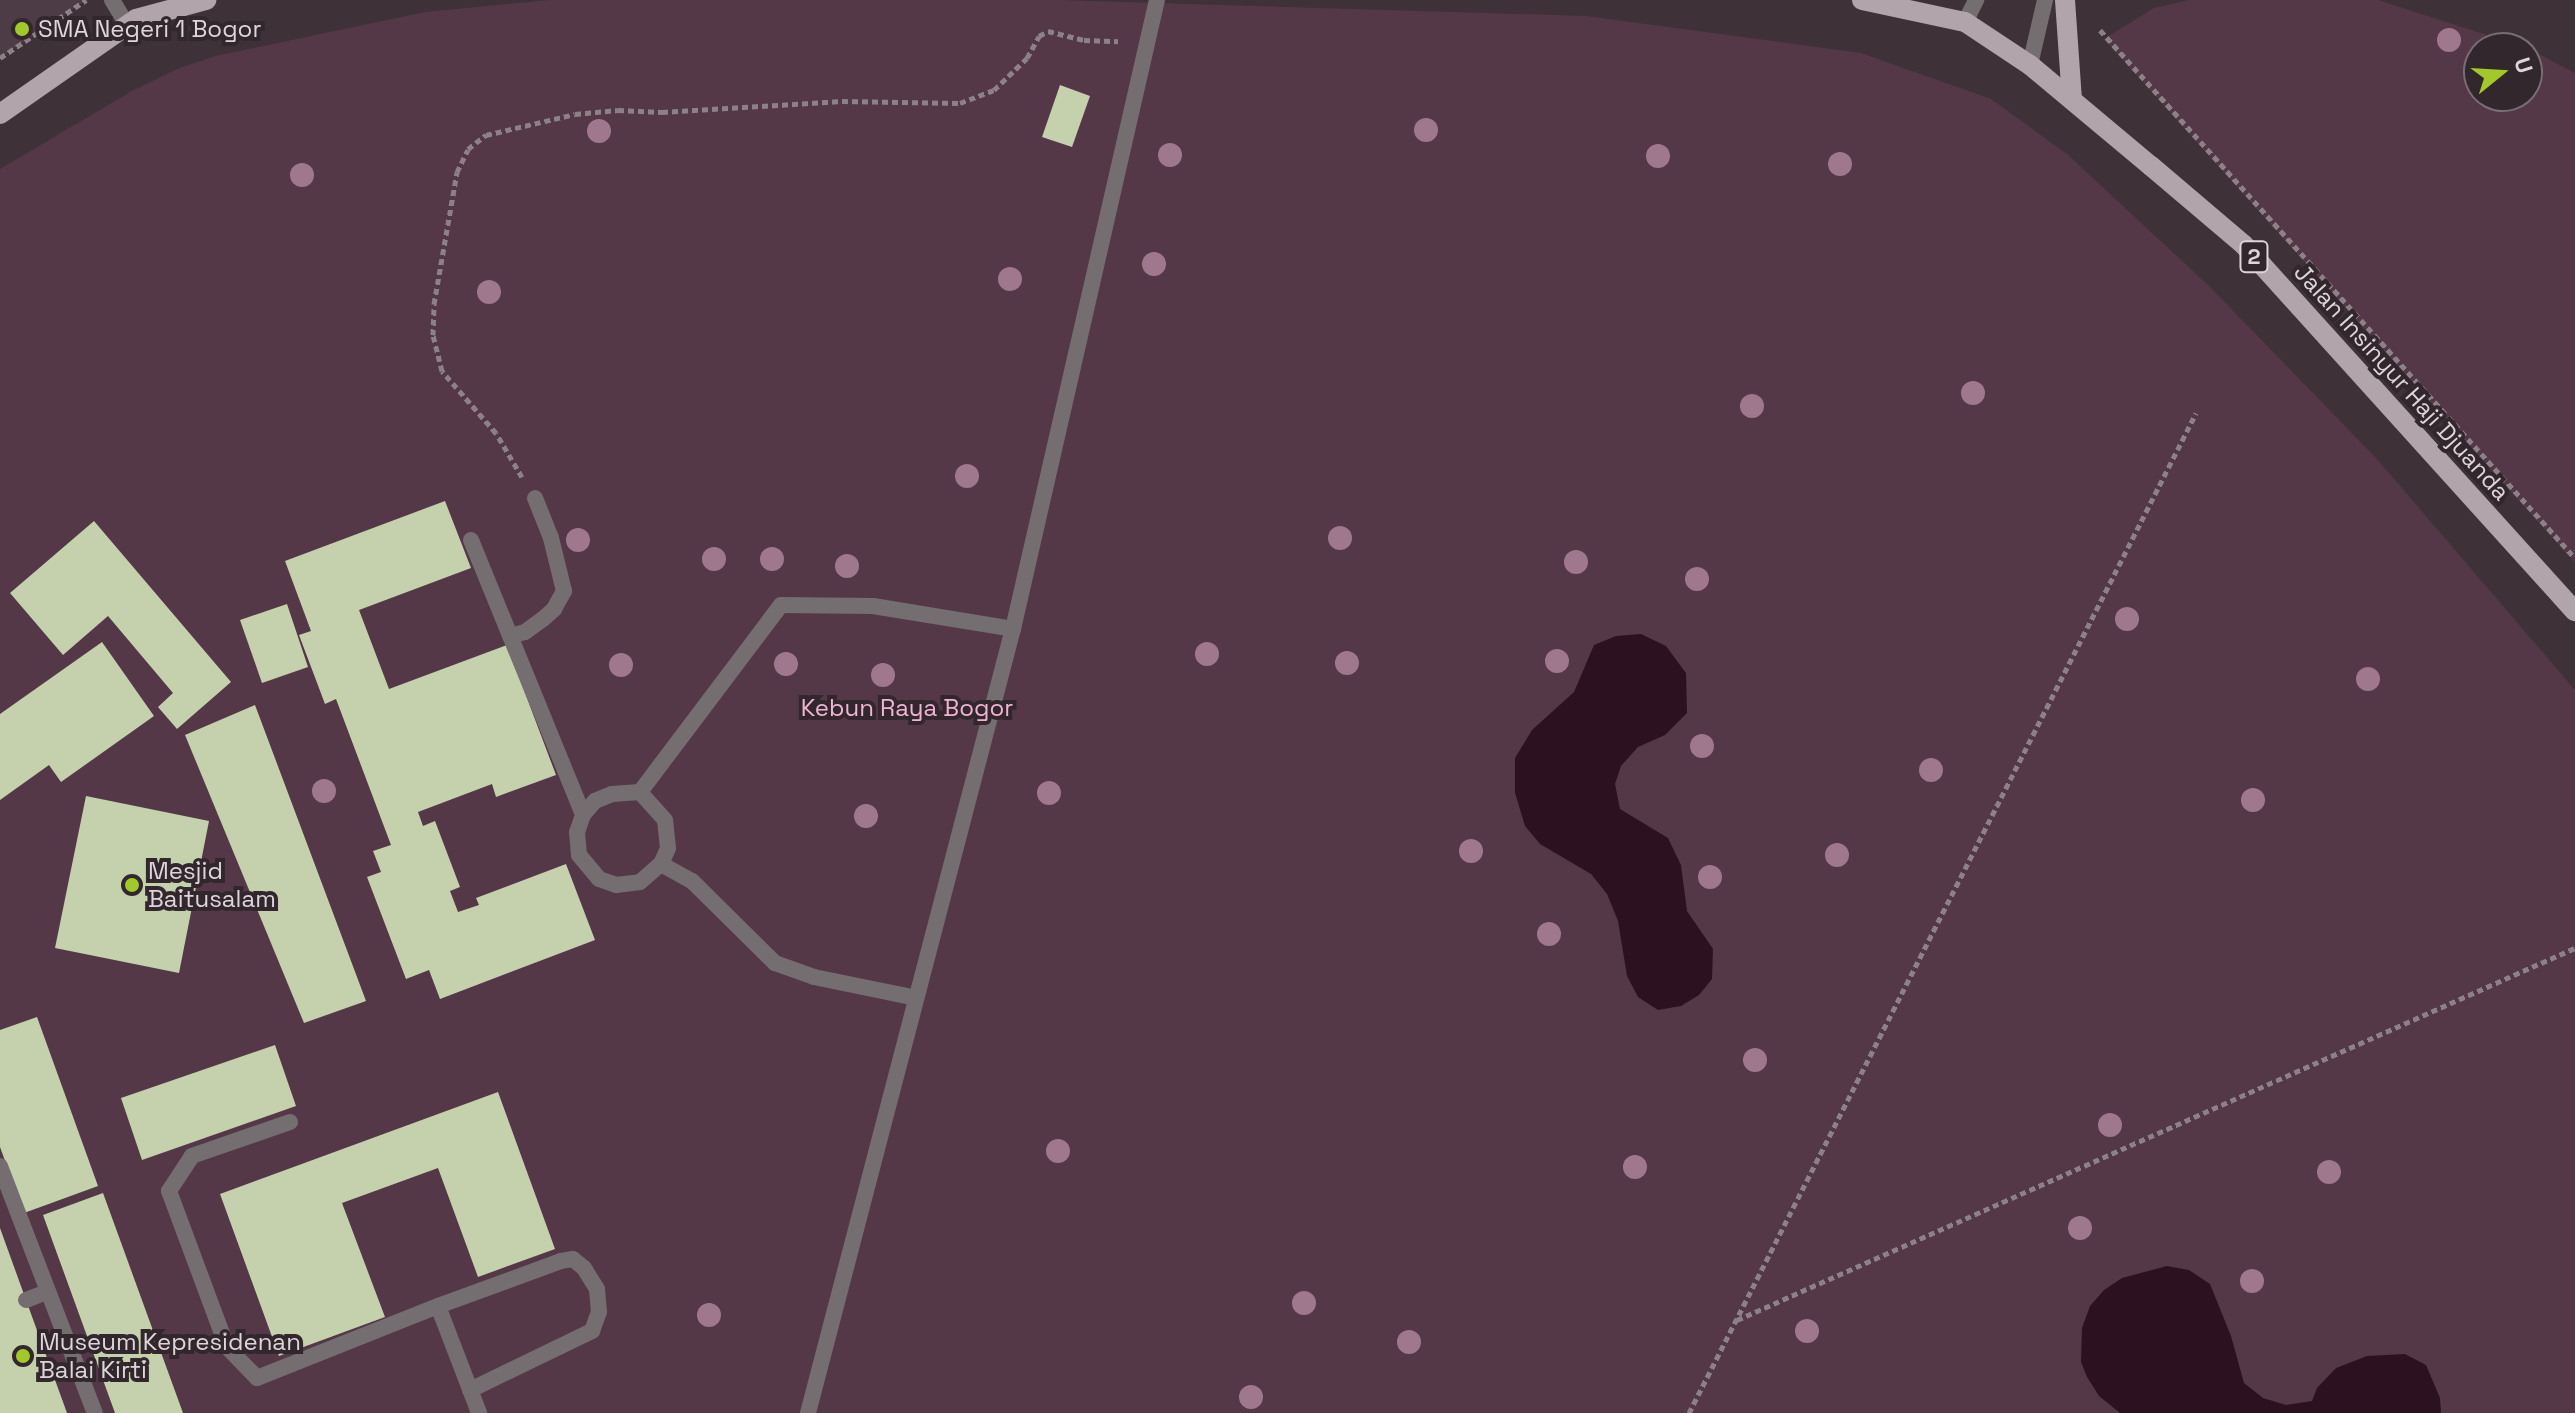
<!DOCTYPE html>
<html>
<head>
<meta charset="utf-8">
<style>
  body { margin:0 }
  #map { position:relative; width:2575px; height:1413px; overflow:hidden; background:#3e3138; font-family:"Space Grotesk",sans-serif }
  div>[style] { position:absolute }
  .built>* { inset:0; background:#4d3b45 }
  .green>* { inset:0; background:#553848 }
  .water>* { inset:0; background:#2c1121 }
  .building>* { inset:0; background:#c4d1ac }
  .path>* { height:5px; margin-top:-2.5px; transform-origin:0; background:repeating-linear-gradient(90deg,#8c8187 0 6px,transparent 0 10px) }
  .service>* { height:16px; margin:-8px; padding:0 8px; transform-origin:8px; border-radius:8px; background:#746e71 }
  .minor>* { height:16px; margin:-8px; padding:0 8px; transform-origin:8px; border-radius:8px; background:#746e71 }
  .primary>* { height:20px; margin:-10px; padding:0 10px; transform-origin:10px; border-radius:10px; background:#b1a4ab }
  .trees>* { width:24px; height:24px; margin:-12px; border-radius:50%; background:#a0788e }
  .dots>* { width:22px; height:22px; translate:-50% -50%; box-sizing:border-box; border:4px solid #33272e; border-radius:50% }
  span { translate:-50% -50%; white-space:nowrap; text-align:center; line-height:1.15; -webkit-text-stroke:8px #33272e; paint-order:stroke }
  .shield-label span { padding:2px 6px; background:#33272e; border:2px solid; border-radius:6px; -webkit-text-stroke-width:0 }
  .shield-label { font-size:22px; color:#ddd5d9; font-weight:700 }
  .poi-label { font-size:24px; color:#ddd5d9 }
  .left { translate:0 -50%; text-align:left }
  .street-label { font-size:24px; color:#ddd5d9 }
  .park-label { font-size:24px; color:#f0b3d4 }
  .north { position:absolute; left:2463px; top:32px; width:80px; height:80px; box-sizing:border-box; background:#33272e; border:2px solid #776d72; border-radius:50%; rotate:72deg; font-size:22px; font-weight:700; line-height:32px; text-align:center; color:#ddd5d9 }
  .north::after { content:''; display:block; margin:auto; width:28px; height:36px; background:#a2c929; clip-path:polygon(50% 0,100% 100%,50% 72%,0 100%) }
</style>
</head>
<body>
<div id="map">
  <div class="built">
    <i style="clip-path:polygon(0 0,86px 0,0 58px)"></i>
  </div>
  <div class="green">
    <i style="clip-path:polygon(549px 0,1058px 0,1586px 16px,1861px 53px,1991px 99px,2067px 154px,2209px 286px,2377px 459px,2575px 690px,2575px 1413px,0 1413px,0 169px,132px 91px,177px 69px,216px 56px,425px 12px)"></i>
    <i style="clip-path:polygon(2189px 0,2378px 0,2527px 48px,2479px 48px,2479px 96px,2527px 96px,2527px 48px,2575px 73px,2575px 563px,2104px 39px,2154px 8px)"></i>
  </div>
  <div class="water">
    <i style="clip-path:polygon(1641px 634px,1666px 646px,1686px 673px,1687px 713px,1665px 735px,1638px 747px,1621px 766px,1615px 784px,1620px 809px,1668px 838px,1681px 865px,1687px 911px,1713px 949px,1712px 979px,1699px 995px,1681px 1006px,1658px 1010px,1638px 997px,1627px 976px,1618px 921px,1607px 894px,1591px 874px,1540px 844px,1525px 826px,1515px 793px,1515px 758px,1532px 730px,1574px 692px,1594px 645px,1616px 636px)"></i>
    <i style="clip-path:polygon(2167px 1266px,2189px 1270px,2210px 1284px,2231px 1336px,2244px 1383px,2263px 1398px,2286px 1405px,2312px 1401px,2317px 1388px,2336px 1368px,2367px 1356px,2405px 1354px,2426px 1365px,2440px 1398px,2441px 1413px,2120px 1413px,2099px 1396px,2087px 1377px,2081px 1362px,2082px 1328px,2090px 1306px,2104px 1290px,2122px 1278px)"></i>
  </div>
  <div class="building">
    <i style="clip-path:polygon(1060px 85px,1090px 96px,1072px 147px,1042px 137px)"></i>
    <i style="clip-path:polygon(445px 501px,471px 568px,359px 610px,389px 689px,507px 645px,556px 775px,496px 797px,492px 784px,418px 812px,423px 826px,435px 821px,460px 887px,450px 891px,458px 912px,479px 905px,476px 898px,566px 864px,595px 940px,440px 999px,429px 970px,406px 979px,367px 877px,381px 872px,373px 851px,391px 845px,336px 699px,325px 704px,299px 635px,311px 631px,285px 561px)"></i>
    <i style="clip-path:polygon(94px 521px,231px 682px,177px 729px,158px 707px,173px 693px,108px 616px,63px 655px,10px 593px)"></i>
    <i style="clip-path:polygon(287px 604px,308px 667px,262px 683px,240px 620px)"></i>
    <i style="clip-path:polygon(102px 642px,154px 716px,61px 782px,49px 765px,0 800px,0 714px)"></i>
    <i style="clip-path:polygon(255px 705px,366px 1001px,304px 1023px,185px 735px)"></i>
    <i style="clip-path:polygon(86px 796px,209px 821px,179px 973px,55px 948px)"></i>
    <i style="clip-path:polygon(37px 1017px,98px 1186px,24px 1213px,0 1147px,0 1030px)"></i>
    <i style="clip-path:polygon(275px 1045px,296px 1106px,142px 1160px,121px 1098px)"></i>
    <i style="clip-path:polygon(498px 1092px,555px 1249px,478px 1277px,438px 1168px,342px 1203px,385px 1317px,279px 1356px,220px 1194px)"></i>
    <i style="clip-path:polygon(103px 1193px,183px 1413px,115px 1413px,43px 1215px)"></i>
    <i style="clip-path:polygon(0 1228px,26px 1300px,67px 1413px,0 1413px)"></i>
  </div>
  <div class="path">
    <i style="left:2100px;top:30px;width:710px;rotate:48.02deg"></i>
    <i style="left:0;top:58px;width:104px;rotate:-34deg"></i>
    <i style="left:522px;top:477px;width:51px;rotate:-120.6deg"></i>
    <i style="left:496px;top:433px;width:82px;rotate:-131.1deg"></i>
    <i style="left:442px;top:371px;width:37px;rotate:-104deg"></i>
    <i style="left:433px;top:335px;width:31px;rotate:-88deg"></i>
    <i style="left:434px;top:304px;width:134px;rotate:-80.1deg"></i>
    <i style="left:457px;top:172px;width:25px;rotate:-64deg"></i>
    <i style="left:468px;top:149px;width:23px;rotate:-38deg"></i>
    <i style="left:486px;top:135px;width:91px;rotate:-13.3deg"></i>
    <i style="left:575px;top:114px;width:43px;rotate:-5.3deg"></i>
    <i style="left:618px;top:110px;width:44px;rotate:2.6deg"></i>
    <i style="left:662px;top:112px;width:180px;rotate:-3.5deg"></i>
    <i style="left:842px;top:101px;width:118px;rotate:1deg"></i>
    <i style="left:960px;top:103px;width:36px;rotate:-21deg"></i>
    <i style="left:994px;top:90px;width:46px;rotate:-44.1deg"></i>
    <i style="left:1027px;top:58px;width:25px;rotate:-61deg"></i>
    <i style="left:1039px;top:36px;width:10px;rotate:-29deg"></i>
    <i style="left:1048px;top:31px;width:37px;rotate:14deg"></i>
    <i style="left:1084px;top:40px;width:34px;rotate:2deg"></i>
    <i style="left:1737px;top:1320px;width:917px;rotate:-23.94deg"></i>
    <i style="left:1689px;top:1413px;width:1121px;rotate:-63.11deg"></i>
  </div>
  <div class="service">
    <i style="left:112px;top:0;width:29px;rotate:59deg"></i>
    <i style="left:471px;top:540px;width:297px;rotate:67.8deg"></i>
    <i style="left:583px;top:815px;width:18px;rotate:109deg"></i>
    <i style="left:577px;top:832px;width:23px;rotate:85deg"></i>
    <i style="left:579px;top:855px;width:31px;rotate:50deg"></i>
    <i style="left:599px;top:879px;width:18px;rotate:19deg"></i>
    <i style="left:616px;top:885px;width:24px;rotate:-7deg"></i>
    <i style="left:640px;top:882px;width:28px;rotate:-41deg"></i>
    <i style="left:661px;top:864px;width:17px;rotate:-66deg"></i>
    <i style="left:668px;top:848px;width:28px;rotate:-96deg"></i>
    <i style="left:665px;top:820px;width:38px;rotate:-132deg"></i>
    <i style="left:640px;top:792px;width:28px;rotate:176deg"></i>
    <i style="left:612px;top:794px;width:18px;rotate:158deg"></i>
    <i style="left:595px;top:801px;width:18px;rotate:131deg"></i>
    <i style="left:510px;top:636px;width:16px;rotate:-15deg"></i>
    <i style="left:525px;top:632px;width:22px;rotate:-36deg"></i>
    <i style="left:543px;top:619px;width:15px;rotate:-42deg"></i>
    <i style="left:554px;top:609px;width:21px;rotate:-61deg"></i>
    <i style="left:564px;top:591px;width:55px;rotate:-103.8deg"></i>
    <i style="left:551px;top:538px;width:43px;rotate:-111.8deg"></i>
    <i style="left:640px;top:792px;width:234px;rotate:-53deg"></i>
    <i style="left:781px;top:605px;width:92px;rotate:0.6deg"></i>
    <i style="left:873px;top:606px;width:142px;rotate:9.3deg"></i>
    <i style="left:661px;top:864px;width:35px;rotate:29deg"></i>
    <i style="left:692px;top:881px;width:117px;rotate:44.7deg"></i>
    <i style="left:775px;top:963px;width:41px;rotate:19.7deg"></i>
    <i style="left:814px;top:977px;width:104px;rotate:11.6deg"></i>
    <i style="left:290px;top:1122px;width:104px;rotate:160.9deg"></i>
    <i style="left:192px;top:1156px;width:42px;rotate:123.3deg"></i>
    <i style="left:169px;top:1191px;width:166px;rotate:69.6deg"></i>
    <i style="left:227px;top:1347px;width:43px;rotate:45.9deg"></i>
    <i style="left:257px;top:1378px;width:195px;rotate:-21.7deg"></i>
    <i style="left:0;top:1166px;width:265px;rotate:69deg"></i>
    <i style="left:26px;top:1300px;width:22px;rotate:-21deg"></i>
    <i style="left:470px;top:1390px;width:136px;rotate:-25.8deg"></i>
    <i style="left:592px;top:1331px;width:20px;rotate:-70deg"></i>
    <i style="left:599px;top:1312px;width:23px;rotate:-95deg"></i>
    <i style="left:597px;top:1289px;width:25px;rotate:-122deg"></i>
    <i style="left:584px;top:1268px;width:14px;rotate:-141deg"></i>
    <i style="left:573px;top:1259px;width:12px;rotate:171deg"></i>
    <i style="left:561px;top:1261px;width:131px;rotate:159.9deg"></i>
    <i style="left:438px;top:1306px;width:115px;rotate:69deg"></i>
    <i style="left:808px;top:1413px;width:810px;rotate:-75.35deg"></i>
    <i style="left:1013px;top:629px;width:645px;rotate:-77.11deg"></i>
  </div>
  <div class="minor">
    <i style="left:1965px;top:22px;width:25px;rotate:-63deg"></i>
    <i style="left:2030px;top:65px;width:67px;rotate:-77deg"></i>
  </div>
  <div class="primary">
    <i style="left:1862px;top:0;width:105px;rotate:12.1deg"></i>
    <i style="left:1965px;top:22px;width:78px;rotate:33.5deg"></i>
    <i style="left:2030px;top:65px;width:158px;rotate:39.9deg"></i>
    <i style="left:2151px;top:166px;width:121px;rotate:40.3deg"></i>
    <i style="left:2243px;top:244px;width:495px;rotate:47.9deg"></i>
    <i style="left:2065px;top:0;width:99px;rotate:86deg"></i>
    <i style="left:0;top:114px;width:166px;rotate:-34.9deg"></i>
    <i style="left:136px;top:19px;width:73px;rotate:-15.2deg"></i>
  </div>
  <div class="trees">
    <i style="left:2449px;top:40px"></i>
    <i style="left:1426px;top:130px"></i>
    <i style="left:599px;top:131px"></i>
    <i style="left:1170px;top:155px"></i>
    <i style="left:1658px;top:156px"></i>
    <i style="left:1840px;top:164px"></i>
    <i style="left:302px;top:175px"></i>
    <i style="left:1154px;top:264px"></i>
    <i style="left:1010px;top:279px"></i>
    <i style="left:489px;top:292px"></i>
    <i style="left:1973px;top:393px"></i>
    <i style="left:1752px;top:406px"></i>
    <i style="left:967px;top:476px"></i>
    <i style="left:1340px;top:538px"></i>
    <i style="left:578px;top:540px"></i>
    <i style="left:714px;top:559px"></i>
    <i style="left:772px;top:559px"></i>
    <i style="left:1576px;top:562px"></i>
    <i style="left:847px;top:566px"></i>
    <i style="left:1697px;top:579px"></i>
    <i style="left:2127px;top:619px"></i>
    <i style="left:1207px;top:654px"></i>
    <i style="left:1557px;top:661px"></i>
    <i style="left:1347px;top:663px"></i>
    <i style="left:786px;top:664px"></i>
    <i style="left:621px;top:665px"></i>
    <i style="left:883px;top:675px"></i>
    <i style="left:2368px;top:679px"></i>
    <i style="left:1702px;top:746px"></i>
    <i style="left:1931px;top:770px"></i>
    <i style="left:324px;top:791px"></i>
    <i style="left:1049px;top:793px"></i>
    <i style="left:2253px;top:800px"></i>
    <i style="left:866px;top:816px"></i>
    <i style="left:1471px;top:851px"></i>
    <i style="left:1837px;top:855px"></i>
    <i style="left:1710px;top:877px"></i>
    <i style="left:1549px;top:934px"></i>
    <i style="left:1755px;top:1060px"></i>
    <i style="left:2110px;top:1125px"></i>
    <i style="left:1058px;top:1151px"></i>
    <i style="left:1635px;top:1167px"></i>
    <i style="left:2329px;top:1172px"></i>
    <i style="left:2080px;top:1228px"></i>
    <i style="left:2252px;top:1281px"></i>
    <i style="left:1304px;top:1303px"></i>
    <i style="left:709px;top:1315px"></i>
    <i style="left:1807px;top:1331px"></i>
    <i style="left:1409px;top:1342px"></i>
    <i style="left:1251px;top:1397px"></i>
  </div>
  <div class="dots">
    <i style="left:22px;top:29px;background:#a2c929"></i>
    <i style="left:132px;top:885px;background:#a2c929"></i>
    <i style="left:23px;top:1356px;background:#a2c929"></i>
  </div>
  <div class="shield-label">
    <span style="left:2254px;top:257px">2</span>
  </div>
  <div class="poi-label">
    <span class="left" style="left:38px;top:29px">SMA Negeri 1 Bogor</span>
    <span class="left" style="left:148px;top:885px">Mesjid<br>Baitusalam</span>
    <span class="left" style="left:39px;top:1356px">Museum Kepresidenan<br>Balai Kirti</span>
  </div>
  <div class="street-label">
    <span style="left:2402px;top:382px;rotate:48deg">Jalan Insinyur Haji Djuanda</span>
  </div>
  <div class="park-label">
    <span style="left:907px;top:708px">Kebun Raya Bogor</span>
  </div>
  <div class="north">U</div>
</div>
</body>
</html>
